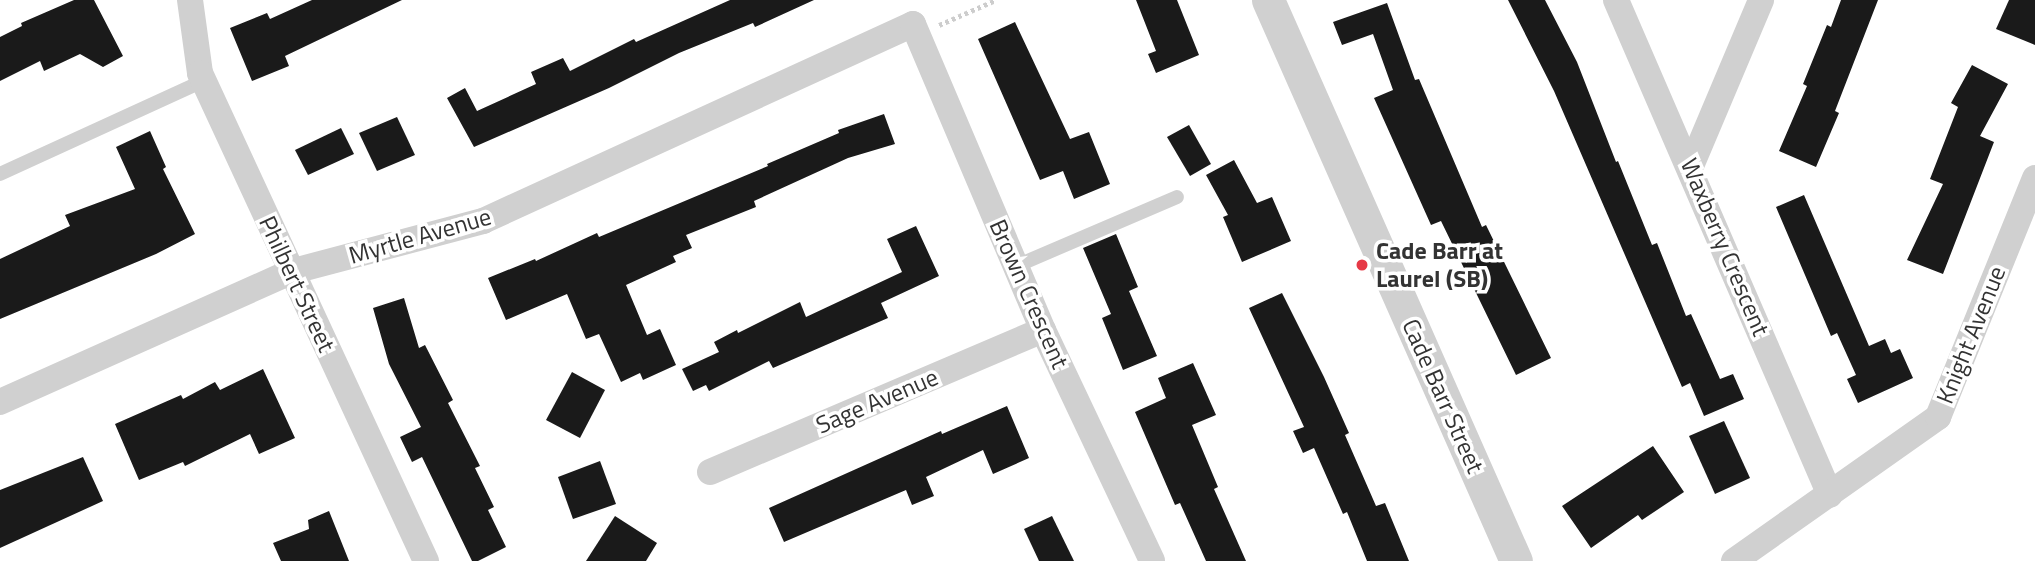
<!DOCTYPE html>
<html>
<head>
<meta charset="utf-8">
<style>
  body { margin:0 }
  #map { position:relative; width:2035px; height:561px; overflow:hidden; background:#fff; font-family:"Titillium Web",sans-serif }
  div>[style] { position:absolute }
  .building>* { inset:0; background:#1a1a1a }
  .path>* { height:4.5px; margin-top:-2.25px; transform-origin:0; background:repeating-linear-gradient(90deg,#cdcdcd 0 3.5px,transparent 0 7px) }
  .service>* { height:14px; margin:-7px; padding:0 7px; transform-origin:7px; border-radius:7px; background:#d0d0d0 }
  .minor>* { height:26px; margin:-13px; padding:0 13px; transform-origin:13px; border-radius:13px; background:#d0d0d0 }
  .tertiary>* { height:33px; margin:-16.5px; padding:0 16.5px; transform-origin:16.5px; border-radius:16.5px; background:#d0d0d0 }
  .dots>* { width:19px; height:19px; translate:-50% -50%; box-sizing:border-box; border:4px solid #fff; border-radius:50% }
  span { translate:-50% -50%; white-space:nowrap; text-align:center; line-height:1.15; -webkit-text-stroke:7px #fff; paint-order:stroke }
  .street-label { font-size:24px; color:#333 }
  .poi-label { font-size:24px; color:#333; font-weight:700 }
  .left { translate:0 -50%; text-align:left }
</style>
</head>
<body>
<div id="map">
  <div class="building">
    <i style="clip-path:polygon(74px 0,94px 0,123px 56px,103px 67px,80px 54px,44px 71px,40px 61px,0 81px,0 37px,22px 26px,21px 23px)"></i>
    <i style="clip-path:polygon(312px 0,402px 0,285px 56px,289px 66px,252px 81px,230px 28px,267px 13px,270px 19px)"></i>
    <i style="clip-path:polygon(730px 0,814px 0,755px 27px,753px 23px,679px 53px,609px 88px,474px 147px,447px 98px,465px 88px,477px 111px,536px 84px,531px 72px,563px 58px,570px 71px,634px 39px,636px 42px)"></i>
    <i style="clip-path:polygon(1136px 0,1177px 0,1199px 55px,1156px 73px,1148px 54px,1156px 51px)"></i>
    <i style="clip-path:polygon(1508px 0,1545px 0,1577px 62px,1616px 162px,1618px 161px,1652px 245px,1657px 243px,1686px 316px,1691px 314px,1720px 379px,1733px 374px,1744px 399px,1704px 416px,1690px 383px,1682px 387px,1554px 91px)"></i>
    <i style="clip-path:polygon(1841px 0,1878px 0,1835px 111px,1839px 113px,1816px 167px,1779px 151px,1807px 86px,1803px 84px,1827px 25px,1831px 27px)"></i>
    <i style="clip-path:polygon(2009px 0,2035px 0,2035px 45px,1996px 29px)"></i>
    <i style="clip-path:polygon(1387px 3px,1415px 80px,1419px 79px,1482px 227px,1486px 225px,1551px 358px,1516px 375px,1441px 221px,1431px 225px,1374px 98px,1393px 90px,1373px 34px,1342px 45px,1333px 22px)"></i>
    <i style="clip-path:polygon(1015px 22px,1070px 139px,1089px 132px,1110px 184px,1074px 199px,1063px 171px,1040px 180px,978px 39px)"></i>
    <i style="clip-path:polygon(1972px 65px,2008px 84px,1980px 136px,1994px 142px,1943px 274px,1907px 260px,1943px 184px,1930px 179px,1958px 107px,1951px 103px)"></i>
    <i style="clip-path:polygon(884px 114px,895px 144px,848px 158px,754px 201px,756px 207px,686px 235px,692px 248px,673px 256px,676px 262px,626px 285px,647px 335px,660px 329px,676px 365px,643px 380px,640px 373px,621px 382px,599px 334px,586px 339px,567px 294px,506px 320px,488px 278px,535px 259px,536px 261px,597px 233px,599px 237px,768px 166px,767px 164px,839px 133px,838px 130px)"></i>
    <i style="clip-path:polygon(397px 117px,415px 155px,377px 171px,359px 133px)"></i>
    <i style="clip-path:polygon(1189px 125px,1211px 164px,1190px 176px,1167px 137px)"></i>
    <i style="clip-path:polygon(341px 128px,354px 154px,308px 175px,295px 150px)"></i>
    <i style="clip-path:polygon(150px 131px,166px 167px,163px 169px,195px 234px,156px 254px,0 319px,0 259px,70px 226px,65px 215px,135px 189px,116px 147px)"></i>
    <i style="clip-path:polygon(1234px 160px,1257px 203px,1272px 197px,1291px 241px,1242px 262px,1223px 217px,1228px 215px,1206px 175px)"></i>
    <i style="clip-path:polygon(1804px 195px,1869px 346px,1885px 339px,1891px 353px,1900px 349px,1913px 378px,1858px 403px,1847px 379px,1856px 375px,1837px 333px,1831px 336px,1776px 207px)"></i>
    <i style="clip-path:polygon(916px 226px,939px 276px,881px 303px,888px 318px,773px 368px,769px 361px,709px 391px,706px 385px,693px 391px,682px 369px,719px 352px,714px 342px,737px 330px,738px 333px,800px 302px,806px 317px,902px 272px,887px 239px)"></i>
    <i style="clip-path:polygon(1116px 234px,1138px 287px,1129px 291px,1157px 356px,1123px 370px,1102px 318px,1111px 314px,1083px 248px)"></i>
    <i style="clip-path:polygon(1282px 293px,1324px 377px,1349px 433px,1345px 435px,1376px 506px,1385px 503px,1409px 561px,1367px 561px,1347px 512px,1343px 514px,1314px 448px,1303px 453px,1293px 431px,1304px 427px,1249px 308px)"></i>
    <i style="clip-path:polygon(404px 298px,419px 348px,425px 345px,453px 400px,448px 403px,480px 466px,475px 468px,494px 507px,488px 510px,506px 547px,478px 561px,472px 561px,422px 457px,412px 462px,400px 437px,421px 427px,389px 364px,373px 308px)"></i>
    <i style="clip-path:polygon(1193px 363px,1216px 415px,1192px 425px,1218px 487px,1214px 489px,1246px 561px,1206px 561px,1180px 503px,1175px 505px,1135px 412px,1166px 398px,1158px 378px)"></i>
    <i style="clip-path:polygon(263px 369px,295px 438px,259px 454px,250px 434px,185px 466px,183px 462px,139px 480px,115px 424px,181px 395px,183px 399px,215px 382px,220px 390px)"></i>
    <i style="clip-path:polygon(572px 372px,605px 390px,580px 438px,546px 420px)"></i>
    <i style="clip-path:polygon(1007px 406px,1029px 458px,993px 474px,983px 450px,926px 477px,934px 496px,912px 505px,906px 490px,784px 542px,769px 508px,941px 431px,942px 434px)"></i>
    <i style="clip-path:polygon(1724px 421px,1750px 478px,1715px 494px,1689px 436px)"></i>
    <i style="clip-path:polygon(1653px 446px,1684px 492px,1642px 520px,1638px 515px,1591px 548px,1562px 506px)"></i>
    <i style="clip-path:polygon(83px 457px,103px 501px,0 548px,0 490px)"></i>
    <i style="clip-path:polygon(600px 461px,616px 504px,573px 519px,558px 477px)"></i>
    <i style="clip-path:polygon(329px 511px,349px 561px,281px 561px,273px 543px,309px 529px,308px 520px)"></i>
    <i style="clip-path:polygon(615px 516px,657px 543px,646px 561px,586px 561px)"></i>
    <i style="clip-path:polygon(1052px 516px,1074px 561px,1039px 561px,1024px 529px)"></i>
  </div>
  <div class="path">
    <i style="left:939px;top:25px;width:62px;rotate:-23.7deg"></i>
  </div>
  <div class="service">
    <i style="left:0;top:174px;width:223px;rotate:-24.6deg"></i>
    <i style="left:1016px;top:266px;width:175px;rotate:-23.2deg"></i>
  </div>
  <div class="minor">
    <i style="left:190px;top:0;width:74px;rotate:82.2deg"></i>
    <i style="left:200px;top:73px;width:538px;rotate:65.15deg"></i>
    <i style="left:1616px;top:0;width:539px;rotate:66.62deg"></i>
    <i style="left:1691px;top:166px;width:180px;rotate:-67.1deg"></i>
    <i style="left:0;top:402px;width:318px;rotate:-24.1deg"></i>
    <i style="left:290px;top:272px;width:200px;rotate:-14.8deg"></i>
    <i style="left:483px;top:221px;width:473px;rotate:-24.6deg"></i>
    <i style="left:913px;top:24px;width:332px;rotate:67deg"></i>
    <i style="left:1043px;top:330px;width:255px;rotate:64.7deg"></i>
    <i style="left:710px;top:472px;width:362px;rotate:-23.1deg"></i>
    <i style="left:1734px;top:561px;width:250px;rotate:-35.2deg"></i>
    <i style="left:1938px;top:417px;width:258px;rotate:-67.9deg"></i>
  </div>
  <div class="tertiary">
    <i style="left:1268px;top:0;width:613px;rotate:66.15deg"></i>
  </div>
  <div class="dots">
    <i style="left:1362px;top:265px;background:#e63946"></i>
  </div>
  <div class="street-label">
    <span style="left:420px;top:236px;rotate:-16deg">Myrtle Avenue</span>
    <span style="left:1725px;top:247px;rotate:67deg">Waxberry Crescent</span>
    <span style="left:297px;top:284px;rotate:65deg">Philbert Street</span>
    <span style="left:1029px;top:294px;rotate:66deg">Brown Crescent</span>
    <span style="left:1971px;top:335px;rotate:-68deg">Knight Avenue</span>
    <span style="left:1443px;top:396px;rotate:66deg">Cade Barr Street</span>
    <span style="left:877px;top:401px;rotate:-23deg">Sage Avenue</span>
  </div>
  <div class="poi-label">
    <span class="left" style="left:1376px;top:265px">Cade Barr at<br>Laurel (SB)</span>
  </div>
</div>
</body>
</html>
